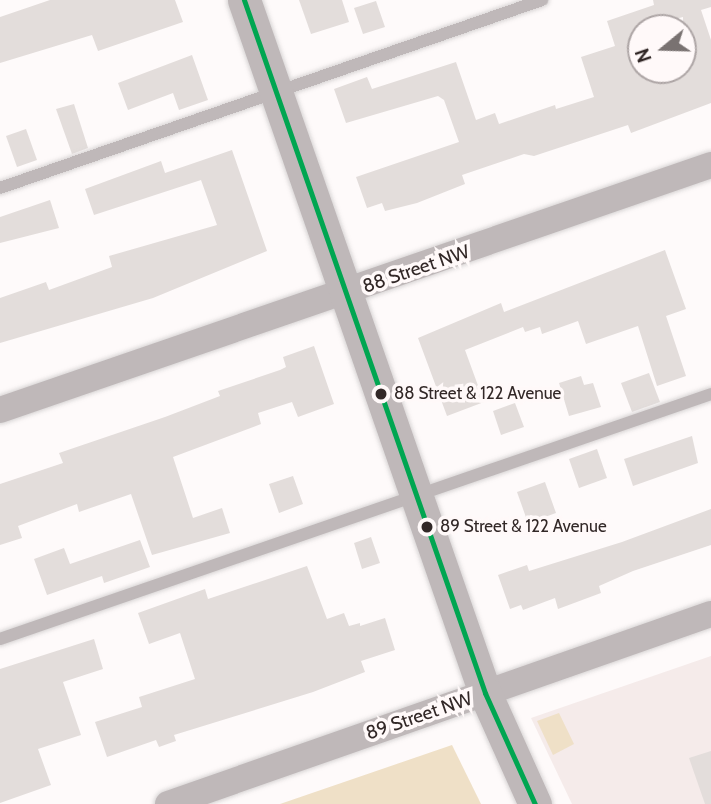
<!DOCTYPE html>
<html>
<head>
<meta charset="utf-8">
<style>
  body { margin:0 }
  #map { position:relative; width:711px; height:804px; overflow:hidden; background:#fefafa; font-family:Cabin,sans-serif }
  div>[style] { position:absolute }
  .built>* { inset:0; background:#f5ebea }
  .green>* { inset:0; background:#efe0c7 }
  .building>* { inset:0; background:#e3dddb }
  .roads { filter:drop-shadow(0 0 2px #d8d5d5) drop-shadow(0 0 2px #d8d5d5) }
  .service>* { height:12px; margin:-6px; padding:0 6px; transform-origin:6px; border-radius:6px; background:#bfb8b9 }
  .minor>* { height:26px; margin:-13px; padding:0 13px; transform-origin:13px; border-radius:13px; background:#bfb8b9 }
  .tertiary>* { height:33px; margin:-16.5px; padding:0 16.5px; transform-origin:16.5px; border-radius:16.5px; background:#bfb8b9 }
  .bus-1>* { height:5px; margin:-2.5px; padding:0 2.5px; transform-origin:2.5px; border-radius:2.5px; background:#00a651 }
  .dots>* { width:19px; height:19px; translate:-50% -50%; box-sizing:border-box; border:4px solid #fff9f9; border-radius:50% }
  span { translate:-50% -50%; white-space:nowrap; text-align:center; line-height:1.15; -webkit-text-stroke:7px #fff9f9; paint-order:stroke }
  .bus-label { font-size:17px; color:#322827 }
  .left { translate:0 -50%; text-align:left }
  .street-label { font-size:19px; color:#322827 }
  .north { position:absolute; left:627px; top:14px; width:70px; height:70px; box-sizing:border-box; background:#fff9f9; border:2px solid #ada5a5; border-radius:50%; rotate:251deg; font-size:19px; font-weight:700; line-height:28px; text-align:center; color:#322827 }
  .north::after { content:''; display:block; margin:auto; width:24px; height:32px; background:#797271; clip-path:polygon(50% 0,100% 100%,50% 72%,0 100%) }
</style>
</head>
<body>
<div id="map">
  <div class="built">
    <i style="clip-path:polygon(711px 656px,711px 804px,572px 804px,531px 718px)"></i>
  </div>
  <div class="green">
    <i style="clip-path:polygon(559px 713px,574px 744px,553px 755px,537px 721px)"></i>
    <i style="clip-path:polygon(452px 745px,481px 804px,280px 804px)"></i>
  </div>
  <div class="building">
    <i style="clip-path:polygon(50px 0,175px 0,183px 22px,98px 51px,92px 35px,0 63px,0 17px)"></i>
    <i style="clip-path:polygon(299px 0,342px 0,349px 22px,311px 34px)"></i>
    <i style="clip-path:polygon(evenodd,653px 0,711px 0,711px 7px,701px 10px,711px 40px,711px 103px,631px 133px,628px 125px,534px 156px,524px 154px,462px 175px,465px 184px,417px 203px,385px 211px,382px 203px,367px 208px,356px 177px,459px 142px,444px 100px,438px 96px,346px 123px,334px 89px,367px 77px,372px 89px,456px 62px,476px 120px,495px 113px,499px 124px,555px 105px,556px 109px,594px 97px,581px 57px,615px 46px,607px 21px,654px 5px,653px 0,683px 17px,683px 70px,641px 70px,641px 28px,683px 17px)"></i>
    <i style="clip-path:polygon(376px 1px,385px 27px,363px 34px,354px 8px)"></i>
    <i style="clip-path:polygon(192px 55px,208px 100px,179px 110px,173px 93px,128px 110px,118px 83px)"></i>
    <i style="clip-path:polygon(74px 104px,88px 148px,72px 154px,56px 109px)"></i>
    <i style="clip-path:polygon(26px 129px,37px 160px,17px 167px,6px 136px)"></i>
    <i style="clip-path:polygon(232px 150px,267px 251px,153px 298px,0 343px,0 298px,46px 282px,49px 290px,112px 267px,109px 256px,217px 225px,201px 180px,94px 215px,85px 189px,161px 161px,165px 173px)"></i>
    <i style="clip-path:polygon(50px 200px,59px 228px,0 243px,0 217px)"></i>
    <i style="clip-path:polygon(665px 250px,686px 309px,666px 316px,686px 376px,657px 386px,638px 326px,586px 344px,578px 321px,542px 334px,540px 327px,525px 332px,523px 327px,465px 350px,484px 402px,447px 416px,418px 338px,501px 303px,504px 312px)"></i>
    <i style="clip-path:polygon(314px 346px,334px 404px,298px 417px,292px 402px,258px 413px,261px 424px,173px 457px,193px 518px,222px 508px,230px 533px,152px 555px,131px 494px,79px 512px,77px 504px,18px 526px,22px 538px,0 545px,0 484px,63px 463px,59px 453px,165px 417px,220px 396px,218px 391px,280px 370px,286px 367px,283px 357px)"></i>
    <i style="clip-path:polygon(649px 373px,660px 402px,632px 412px,621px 383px)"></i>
    <i style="clip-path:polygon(581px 376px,584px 385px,593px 383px,601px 407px,569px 416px,559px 383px)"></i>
    <i style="clip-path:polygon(515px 403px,524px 427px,501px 435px,493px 411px)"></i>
    <i style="clip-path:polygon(692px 436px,698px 463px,633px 486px,624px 459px)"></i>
    <i style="clip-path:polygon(597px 449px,607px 478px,579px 488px,569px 459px)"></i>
    <i style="clip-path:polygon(293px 476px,303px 504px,279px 513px,269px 484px)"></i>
    <i style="clip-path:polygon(545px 482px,556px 513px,528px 523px,517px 492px)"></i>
    <i style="clip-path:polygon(711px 509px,711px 545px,633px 571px,599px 586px,601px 593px,558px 609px,555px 598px,523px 610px,521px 605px,510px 609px,498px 575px,527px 565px,529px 571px,622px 542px)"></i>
    <i style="clip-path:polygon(371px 537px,380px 563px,362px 569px,354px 543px)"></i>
    <i style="clip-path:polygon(140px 540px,150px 567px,104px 583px,102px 576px,47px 595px,34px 559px,64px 548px,70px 564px)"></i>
    <i style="clip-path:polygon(307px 566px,327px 619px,344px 613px,349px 626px,360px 623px,360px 626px,385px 618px,395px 650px,361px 661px,365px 672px,313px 692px,174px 735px,176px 741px,159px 747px,156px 740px,107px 757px,95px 722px,142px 707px,139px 697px,195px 679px,180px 633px,149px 644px,138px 613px,205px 589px,208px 599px)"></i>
    <i style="clip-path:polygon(94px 639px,103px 669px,63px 682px,81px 735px,38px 749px,51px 785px,0 803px,0 669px)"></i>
    <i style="clip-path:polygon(711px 751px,711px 804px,705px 804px,689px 758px)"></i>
  </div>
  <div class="roads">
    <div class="service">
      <i style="left:0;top:188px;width:574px;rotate:-19.13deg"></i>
      <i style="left:0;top:639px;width:752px;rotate:-19.01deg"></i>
    </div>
    <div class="minor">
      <i style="left:0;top:410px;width:752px;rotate:-19.01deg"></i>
      <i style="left:168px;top:804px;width:575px;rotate:-19.29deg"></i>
    </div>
    <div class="tertiary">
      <i style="left:244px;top:0;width:734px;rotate:70.82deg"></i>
      <i style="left:485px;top:693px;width:122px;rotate:65.8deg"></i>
    </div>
  </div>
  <div class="bus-1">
    <i style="left:244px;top:0;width:734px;rotate:70.82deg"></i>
    <i style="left:485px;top:693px;width:122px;rotate:65.8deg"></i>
  </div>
  <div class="dots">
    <i style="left:381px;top:394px;background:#322827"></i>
    <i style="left:427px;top:527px;background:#322827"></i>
  </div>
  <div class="bus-label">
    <span class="left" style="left:394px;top:394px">88 Street &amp; 122 Avenue</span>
    <span class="left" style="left:440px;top:527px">89 Street &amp; 122 Avenue</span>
  </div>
  <div class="street-label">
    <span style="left:416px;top:269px;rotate:-19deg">88 Street NW</span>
    <span style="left:419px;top:716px;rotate:-19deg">89 Street NW</span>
  </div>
  <div class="north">N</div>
</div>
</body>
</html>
